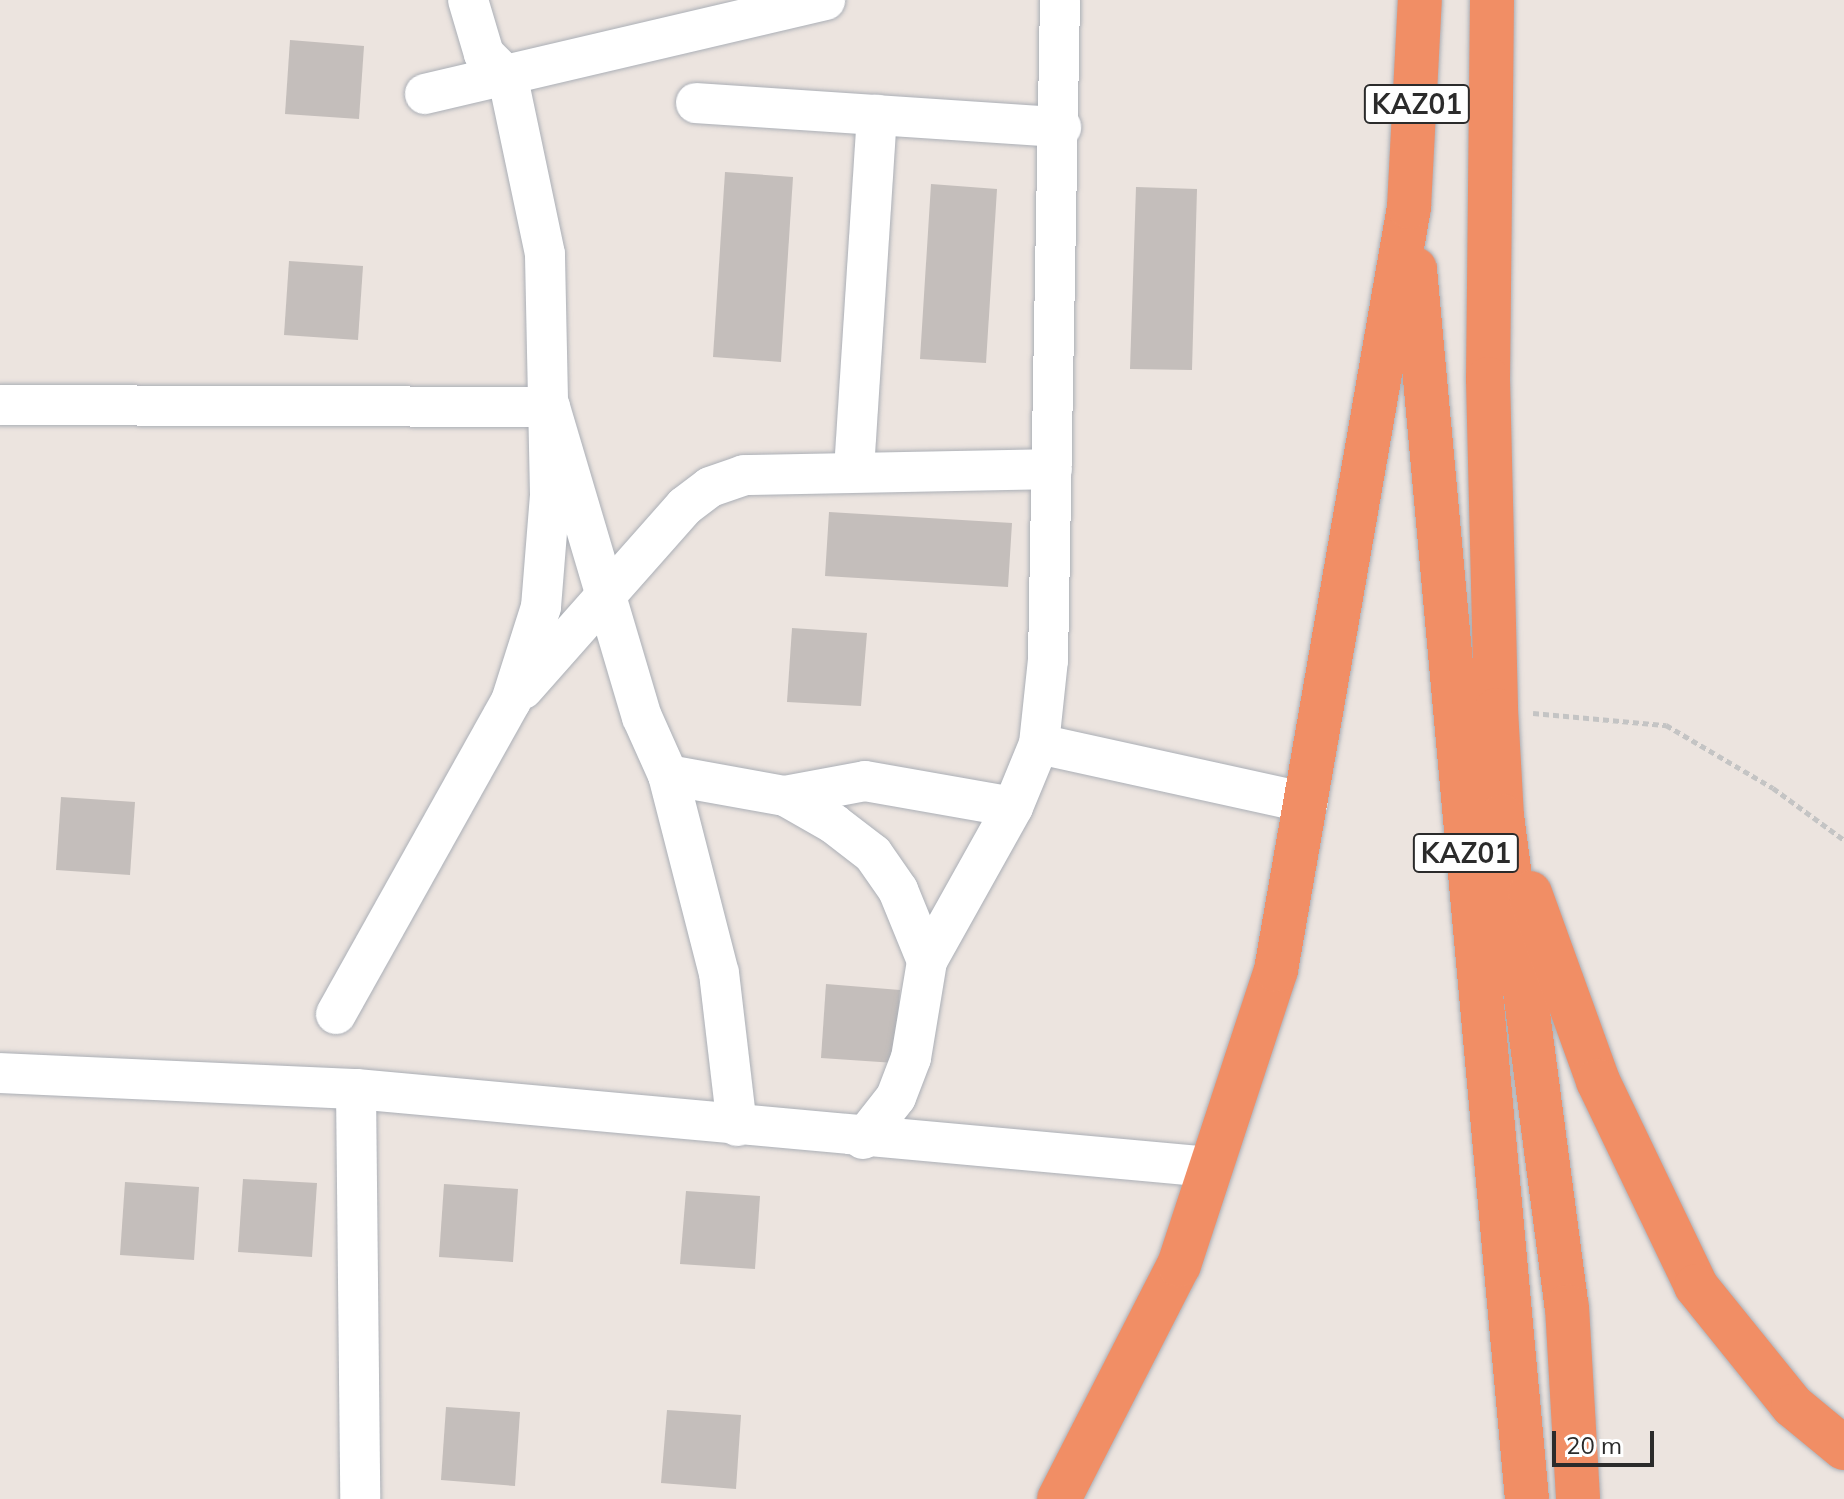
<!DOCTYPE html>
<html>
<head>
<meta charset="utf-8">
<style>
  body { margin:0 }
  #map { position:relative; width:1844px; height:1499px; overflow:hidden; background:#ece4df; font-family:Mulish,sans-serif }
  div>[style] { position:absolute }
  .building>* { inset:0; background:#c4bebb }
  .path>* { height:5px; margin-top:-2.5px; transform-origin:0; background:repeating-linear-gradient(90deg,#c4c4c4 0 6px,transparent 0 10px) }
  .roads { filter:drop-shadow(0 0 2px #abafb6) drop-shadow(0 0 2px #abafb6) }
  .minor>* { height:40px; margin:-20px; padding:0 20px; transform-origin:20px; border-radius:20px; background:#fff }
  .highway>* { height:44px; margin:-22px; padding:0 22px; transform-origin:22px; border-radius:22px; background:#f18e65 }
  span { translate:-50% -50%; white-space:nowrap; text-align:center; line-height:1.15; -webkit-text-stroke:6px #fff; paint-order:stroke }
  .shield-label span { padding:2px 6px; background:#fff; border:2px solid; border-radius:6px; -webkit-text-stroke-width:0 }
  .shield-label { font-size:28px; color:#2b2b2b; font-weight:700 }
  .scale { position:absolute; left:1552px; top:1431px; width:102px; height:36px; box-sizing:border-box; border:4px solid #2b2b2b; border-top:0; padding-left:10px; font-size:24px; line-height:28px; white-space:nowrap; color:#2b2b2b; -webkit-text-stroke:6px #fff; paint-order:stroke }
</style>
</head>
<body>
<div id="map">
  <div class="building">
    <i style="clip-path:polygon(290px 40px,364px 46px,359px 119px,285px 114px)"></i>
    <i style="clip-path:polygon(725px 172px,793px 177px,781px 362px,713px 357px)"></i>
    <i style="clip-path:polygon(931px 184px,997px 189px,986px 363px,920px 359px)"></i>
    <i style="clip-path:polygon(1136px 187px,1197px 189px,1192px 370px,1130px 369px)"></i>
    <i style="clip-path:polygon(289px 261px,363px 266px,358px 340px,284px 335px)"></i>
    <i style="clip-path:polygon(829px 512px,1012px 523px,1008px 587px,825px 576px)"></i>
    <i style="clip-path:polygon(792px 628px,867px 633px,861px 706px,787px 702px)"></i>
    <i style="clip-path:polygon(61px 797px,135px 802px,130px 875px,56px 870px)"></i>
    <i style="clip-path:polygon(826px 984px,900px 990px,895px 1063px,821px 1058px)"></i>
    <i style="clip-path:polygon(243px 1179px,317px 1183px,312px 1257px,238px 1252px)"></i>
    <i style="clip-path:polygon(125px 1182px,199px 1187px,194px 1260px,120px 1255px)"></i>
    <i style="clip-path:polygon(444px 1184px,518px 1189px,513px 1262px,439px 1257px)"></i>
    <i style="clip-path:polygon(686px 1191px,760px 1196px,755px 1269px,680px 1264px)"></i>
    <i style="clip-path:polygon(446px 1407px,520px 1412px,515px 1486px,441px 1480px)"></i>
    <i style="clip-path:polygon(667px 1410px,741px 1415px,736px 1489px,661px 1483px)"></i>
  </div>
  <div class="path">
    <i style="left:1533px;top:713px;width:134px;rotate:5.2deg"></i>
    <i style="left:1666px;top:725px;width:124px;rotate:30.5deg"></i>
    <i style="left:1773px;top:788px;width:88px;rotate:36.2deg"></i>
  </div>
  <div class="roads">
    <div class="minor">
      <i style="left:425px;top:94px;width:411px;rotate:-13.2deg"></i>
      <i style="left:696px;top:103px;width:366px;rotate:3.8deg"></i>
      <i style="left:0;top:405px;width:550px;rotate:0.21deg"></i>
      <i style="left:550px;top:407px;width:323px;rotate:73.5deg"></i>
      <i style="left:642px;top:717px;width:64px;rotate:65.9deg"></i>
      <i style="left:668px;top:775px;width:204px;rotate:75.6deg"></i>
      <i style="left:719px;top:973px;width:154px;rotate:83.3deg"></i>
      <i style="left:854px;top:470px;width:356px;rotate:-86.3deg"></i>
      <i style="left:523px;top:689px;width:244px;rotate:-48.5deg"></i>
      <i style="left:685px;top:506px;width:31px;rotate:-37deg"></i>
      <i style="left:710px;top:487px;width:36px;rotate:-19deg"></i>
      <i style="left:744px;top:475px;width:308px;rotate:-1.1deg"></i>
      <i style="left:1039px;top:744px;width:275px;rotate:12.4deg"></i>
      <i style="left:668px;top:775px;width:119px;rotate:10.2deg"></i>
      <i style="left:785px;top:796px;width:56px;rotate:29.7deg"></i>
      <i style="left:834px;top:824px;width:49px;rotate:37.6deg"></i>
      <i style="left:873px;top:854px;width:44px;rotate:55.2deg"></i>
      <i style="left:898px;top:890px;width:77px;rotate:67.8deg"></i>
      <i style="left:785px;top:796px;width:81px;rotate:-10.6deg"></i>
      <i style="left:865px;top:781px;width:150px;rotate:10deg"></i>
      <i style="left:336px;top:1014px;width:359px;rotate:-60.8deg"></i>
      <i style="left:511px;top:701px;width:99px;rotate:-72.3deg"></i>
      <i style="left:541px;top:607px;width:112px;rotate:-85.4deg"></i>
      <i style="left:550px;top:495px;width:241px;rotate:-91.2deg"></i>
      <i style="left:545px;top:254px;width:180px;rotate:-101.9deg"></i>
      <i style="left:508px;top:78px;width:34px;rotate:-135deg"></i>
      <i style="left:484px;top:54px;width:56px;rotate:-106.5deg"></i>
      <i style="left:0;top:1073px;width:356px;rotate:2.6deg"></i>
      <i style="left:356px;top:1089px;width:857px;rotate:5.22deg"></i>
      <i style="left:356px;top:1089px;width:410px;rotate:89.4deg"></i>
      <i style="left:863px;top:1139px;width:53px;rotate:-51.8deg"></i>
      <i style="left:896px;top:1097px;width:42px;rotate:-69deg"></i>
      <i style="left:911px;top:1058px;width:98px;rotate:-80.6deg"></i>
      <i style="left:927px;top:961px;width:176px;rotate:-60.8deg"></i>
      <i style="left:1013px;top:807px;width:68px;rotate:-67.6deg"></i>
      <i style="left:1039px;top:744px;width:84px;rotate:-83.9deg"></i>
      <i style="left:1048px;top:660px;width:660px;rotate:-88.96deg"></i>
    </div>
    <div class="highway">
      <i style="left:1492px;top:0;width:379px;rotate:90.6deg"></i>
      <i style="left:1488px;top:379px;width:331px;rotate:88.6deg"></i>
      <i style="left:1496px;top:710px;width:106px;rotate:86.8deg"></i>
      <i style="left:1502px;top:816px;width:495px;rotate:82.5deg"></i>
      <i style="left:1567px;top:1307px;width:192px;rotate:86.7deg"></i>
      <i style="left:1415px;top:269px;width:1235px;rotate:84.8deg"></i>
      <i style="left:1530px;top:893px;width:200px;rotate:70.1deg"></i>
      <i style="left:1598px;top:1081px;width:227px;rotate:64.4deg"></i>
      <i style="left:1696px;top:1286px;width:154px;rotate:51.1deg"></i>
      <i style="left:1793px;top:1406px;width:66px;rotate:39.5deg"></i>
      <i style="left:1059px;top:1499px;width:263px;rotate:-62.9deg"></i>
      <i style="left:1179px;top:1265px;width:311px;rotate:-71.8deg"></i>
      <i style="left:1276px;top:970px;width:775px;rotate:-80.11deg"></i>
      <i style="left:1409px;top:207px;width:207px;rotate:-87deg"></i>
    </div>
  </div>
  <div class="shield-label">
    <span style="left:1417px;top:104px">KАZ01</span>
    <span style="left:1466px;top:853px">KАZ01</span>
  </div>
  <div class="scale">20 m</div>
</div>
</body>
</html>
